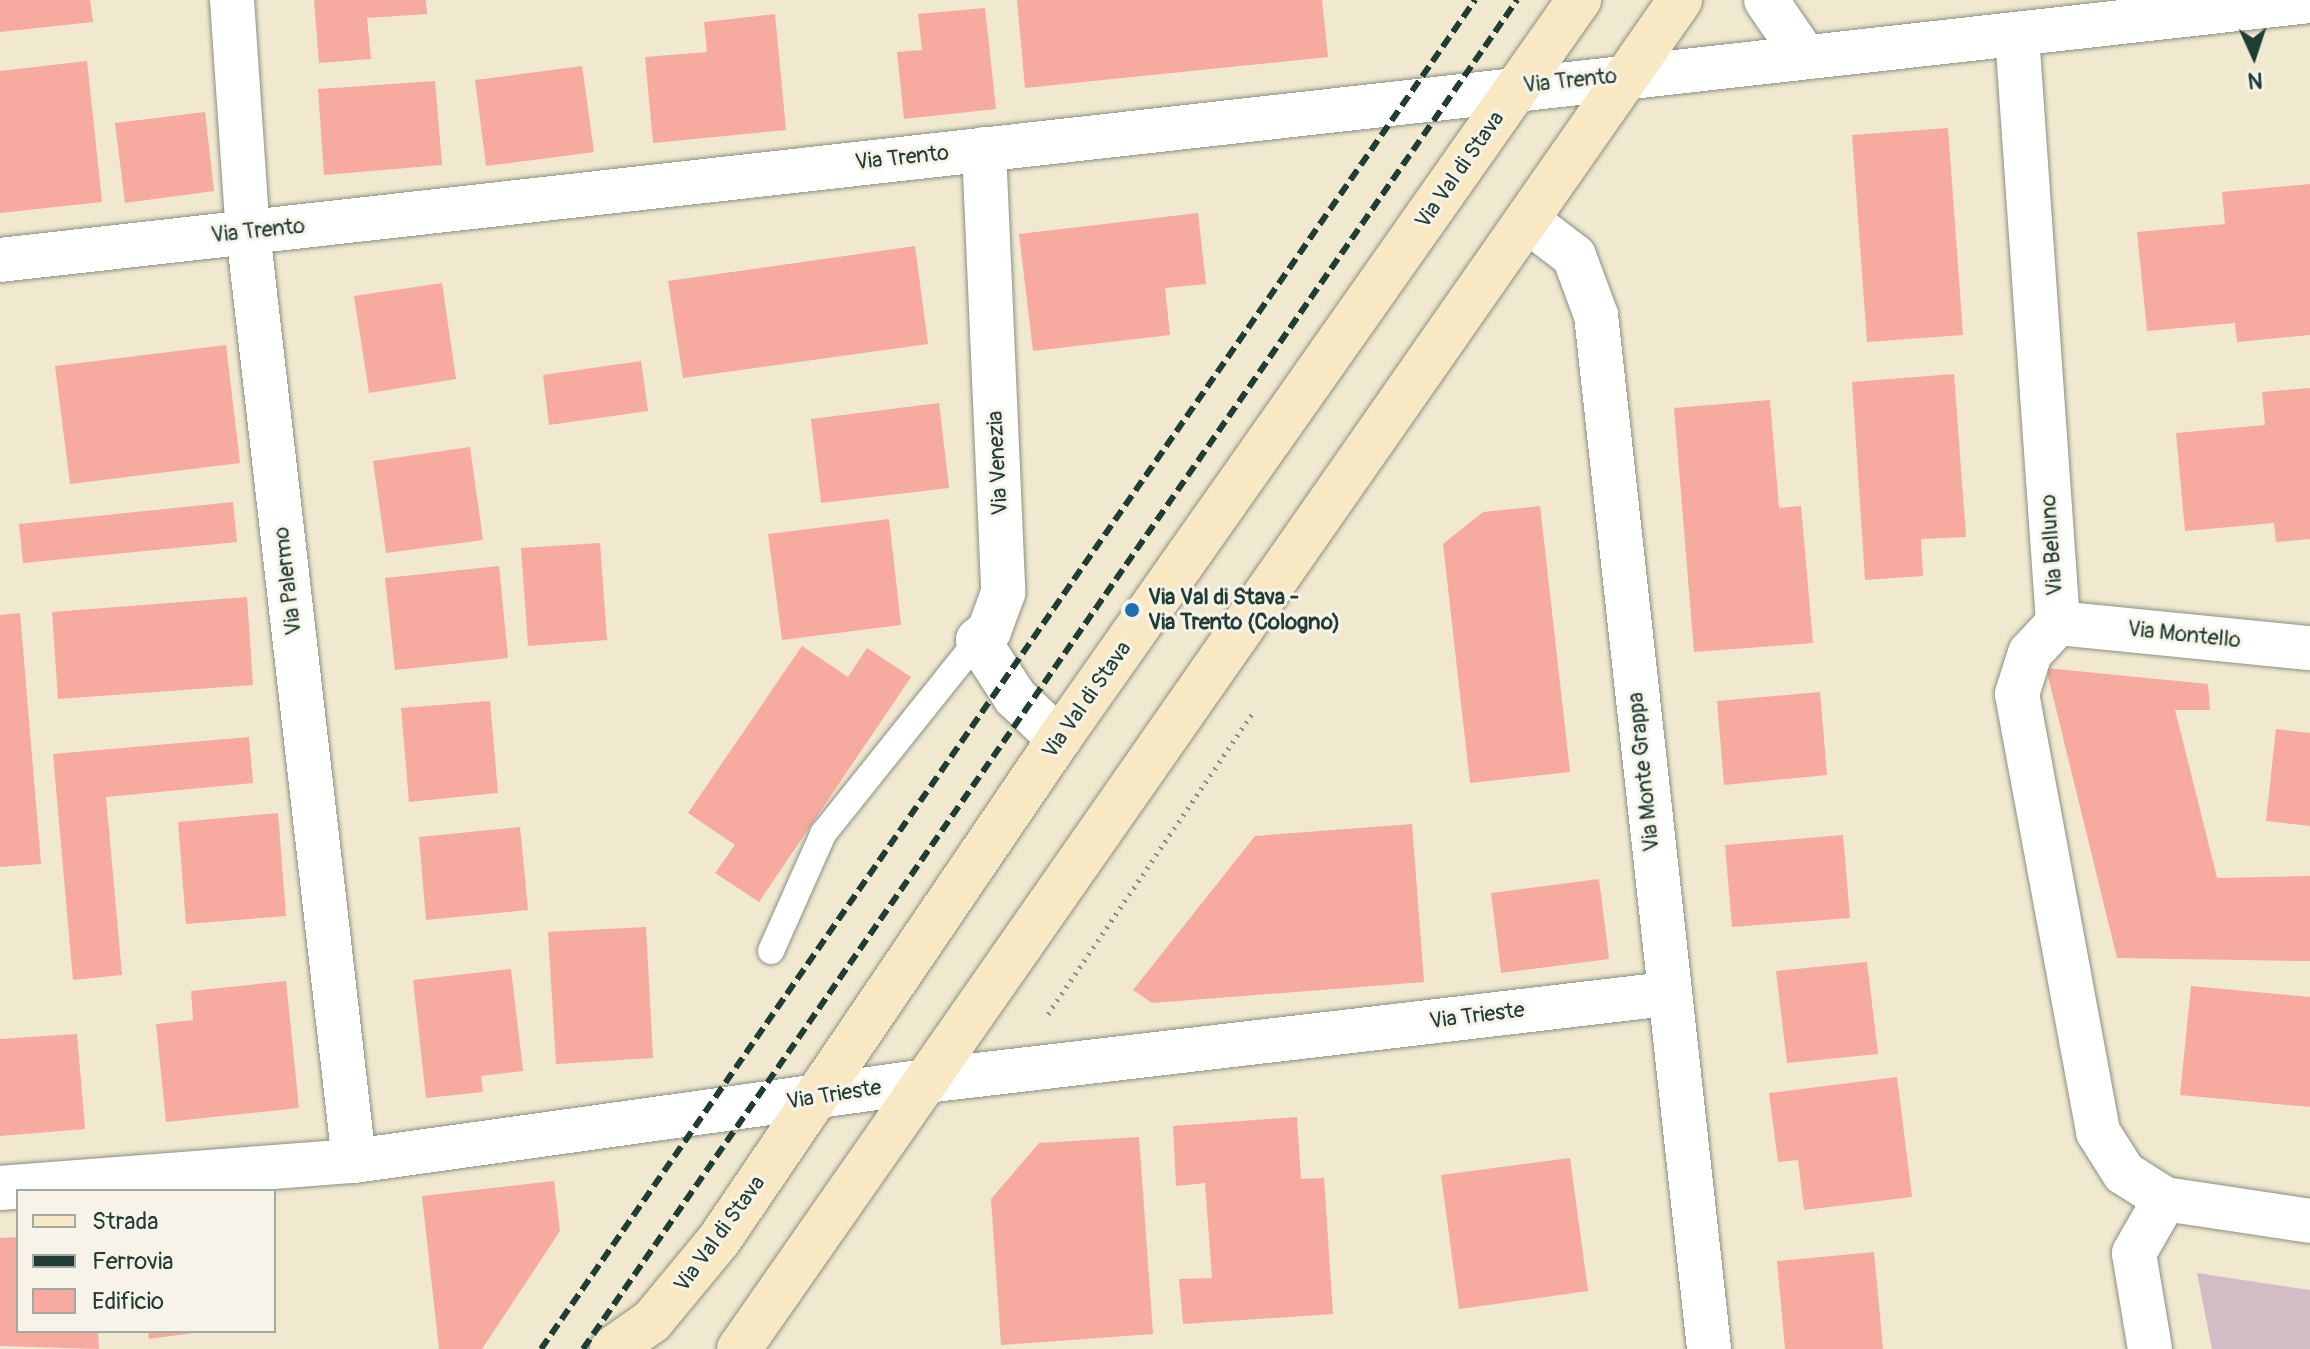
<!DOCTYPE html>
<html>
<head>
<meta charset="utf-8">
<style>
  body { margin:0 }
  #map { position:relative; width:2310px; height:1349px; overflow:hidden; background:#f1e8d0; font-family:Pangolin,sans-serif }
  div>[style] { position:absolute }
  .industrial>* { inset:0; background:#d2bdc6 }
  .building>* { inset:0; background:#f7aa9f }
  .path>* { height:5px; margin-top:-2.5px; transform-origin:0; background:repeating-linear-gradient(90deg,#889282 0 2px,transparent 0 8px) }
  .roads { filter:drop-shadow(0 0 2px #889282) drop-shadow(0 0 2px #889282) }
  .lane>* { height:26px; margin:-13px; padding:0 13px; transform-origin:13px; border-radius:13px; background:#fff }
  .street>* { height:44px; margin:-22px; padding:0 22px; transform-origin:22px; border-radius:22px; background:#fff }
  .secondary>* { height:44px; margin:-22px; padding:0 22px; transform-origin:22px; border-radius:22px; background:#f8e8c3 }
  .rail>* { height:6px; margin-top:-3px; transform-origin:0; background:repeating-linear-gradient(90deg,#1f3d34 0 12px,transparent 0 18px) }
  .dots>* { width:22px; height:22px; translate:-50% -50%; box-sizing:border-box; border:4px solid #f7f3e8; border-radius:50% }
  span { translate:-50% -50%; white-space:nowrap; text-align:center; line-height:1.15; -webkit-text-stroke:6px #f7f3e8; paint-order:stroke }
  .street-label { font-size:22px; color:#1f3d34 }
  .poi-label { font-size:22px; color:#1f3d34; font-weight:700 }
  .left { translate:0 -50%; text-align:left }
  .legend { position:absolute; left:16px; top:1189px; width:260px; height:144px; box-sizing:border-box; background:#f7f3e8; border:2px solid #a1aaa0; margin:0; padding:10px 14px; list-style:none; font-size:24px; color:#1f3d34 }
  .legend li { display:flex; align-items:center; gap:16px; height:40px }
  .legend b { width:40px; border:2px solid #a1aaa0 }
  .north { position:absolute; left:2214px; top:16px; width:80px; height:80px; -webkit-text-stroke:6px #f7f3e8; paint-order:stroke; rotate:177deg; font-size:22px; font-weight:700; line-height:32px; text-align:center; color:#1f3d34 }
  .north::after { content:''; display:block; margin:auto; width:28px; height:36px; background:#1f3d34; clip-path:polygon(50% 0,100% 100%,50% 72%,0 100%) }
</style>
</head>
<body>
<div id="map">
  <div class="industrial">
    <i style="clip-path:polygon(2197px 1273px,2310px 1290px,2310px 1349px,2212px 1349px)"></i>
  </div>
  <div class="building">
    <i style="clip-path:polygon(0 0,90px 0,93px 22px,0 32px)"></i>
    <i style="clip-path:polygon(314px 0,426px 0,427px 14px,367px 18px,371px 59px,319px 63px)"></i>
    <i style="clip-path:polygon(1017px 0,1322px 0,1328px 57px,1025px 88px)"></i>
    <i style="clip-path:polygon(985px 8px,996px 109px,904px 119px,897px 52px,922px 50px,918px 14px)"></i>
    <i style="clip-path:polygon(775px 14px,786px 130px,653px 143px,645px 57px,707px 52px,704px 22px)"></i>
    <i style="clip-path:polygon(87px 61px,102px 202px,0 213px,0 71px)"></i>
    <i style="clip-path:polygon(582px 66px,594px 152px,486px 166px,475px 80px)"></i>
    <i style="clip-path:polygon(435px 81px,442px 165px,324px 175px,318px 89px)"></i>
    <i style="clip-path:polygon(205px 112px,214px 191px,125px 203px,115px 123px)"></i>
    <i style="clip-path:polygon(1948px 128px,1963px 335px,1867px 342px,1852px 135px)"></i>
    <i style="clip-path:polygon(2310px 184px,2310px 335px,2237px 342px,2235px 323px,2147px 331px,2137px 232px,2225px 224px,2222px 192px)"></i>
    <i style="clip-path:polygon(1198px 213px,1206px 284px,1165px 288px,1170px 335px,1033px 351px,1019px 234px)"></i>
    <i style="clip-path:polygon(915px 246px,928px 344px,683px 378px,668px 281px)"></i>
    <i style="clip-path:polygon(442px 283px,456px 379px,369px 393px,354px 296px)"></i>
    <i style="clip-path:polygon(226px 345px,240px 463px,70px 484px,55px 366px)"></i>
    <i style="clip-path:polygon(641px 361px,648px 411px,549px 425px,543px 375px)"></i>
    <i style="clip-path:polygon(1954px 374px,1966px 537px,1921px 539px,1923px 576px,1865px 580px,1852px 382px)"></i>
    <i style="clip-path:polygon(2310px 388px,2310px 539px,2276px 542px,2274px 523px,2185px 531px,2176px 433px,2265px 425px,2262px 392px)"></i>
    <i style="clip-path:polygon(1770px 400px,1779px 508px,1801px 506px,1813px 643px,1694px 652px,1674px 408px)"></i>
    <i style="clip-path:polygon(939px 403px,949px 488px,821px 503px,811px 419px)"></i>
    <i style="clip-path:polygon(470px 447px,483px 540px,386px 553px,373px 461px)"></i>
    <i style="clip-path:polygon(233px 502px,237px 542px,23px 563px,19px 524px)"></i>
    <i style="clip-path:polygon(1540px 506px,1570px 772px,1470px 783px,1443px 544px,1483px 512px)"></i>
    <i style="clip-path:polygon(889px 519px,901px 625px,782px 640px,768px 534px)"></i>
    <i style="clip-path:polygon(600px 543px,607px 640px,528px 646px,521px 548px)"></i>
    <i style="clip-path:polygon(499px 566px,508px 658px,395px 670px,385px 578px)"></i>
    <i style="clip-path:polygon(247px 597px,253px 685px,58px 699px,52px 612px)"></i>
    <i style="clip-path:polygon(20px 613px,41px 864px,0 867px,0 615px)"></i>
    <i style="clip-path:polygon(802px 646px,848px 677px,867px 648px,911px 677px,759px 902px,715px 873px,735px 845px,688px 813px)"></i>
    <i style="clip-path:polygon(2046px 668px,2208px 684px,2210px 710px,2175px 710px,2217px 878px,2310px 876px,2310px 961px,2117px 958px)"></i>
    <i style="clip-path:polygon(1820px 692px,1827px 775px,1724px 785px,1717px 701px)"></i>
    <i style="clip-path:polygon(490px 701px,498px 793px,409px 802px,401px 708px)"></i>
    <i style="clip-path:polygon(2276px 729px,2310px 733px,2310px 826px,2266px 821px)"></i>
    <i style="clip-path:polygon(249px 737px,253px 783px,106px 797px,122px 975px,73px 980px,53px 754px)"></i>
    <i style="clip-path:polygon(278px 813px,286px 916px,186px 924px,178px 822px)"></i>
    <i style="clip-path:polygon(1412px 824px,1424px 982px,1152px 1003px,1133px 990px,1255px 836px)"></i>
    <i style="clip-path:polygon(520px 827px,528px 910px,426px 920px,419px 837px)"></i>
    <i style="clip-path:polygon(1843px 835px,1850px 918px,1732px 927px,1725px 845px)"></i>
    <i style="clip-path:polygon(1599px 879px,1609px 959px,1501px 973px,1491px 893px)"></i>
    <i style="clip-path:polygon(646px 927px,653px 1058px,556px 1064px,548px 932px)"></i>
    <i style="clip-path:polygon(1867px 962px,1878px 1054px,1787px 1063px,1776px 971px)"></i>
    <i style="clip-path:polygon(511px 969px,523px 1071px,481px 1076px,483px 1092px,426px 1098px,413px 980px)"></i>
    <i style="clip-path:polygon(286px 981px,299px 1108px,166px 1122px,156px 1024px,193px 1020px,191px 991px)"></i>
    <i style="clip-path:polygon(2191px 986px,2310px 997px,2310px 1107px,2180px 1095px)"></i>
    <i style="clip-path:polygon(77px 1034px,85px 1129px,0 1136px,0 1039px)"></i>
    <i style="clip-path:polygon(1897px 1077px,1912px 1197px,1804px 1210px,1798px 1160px,1778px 1162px,1769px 1093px)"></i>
    <i style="clip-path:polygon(1297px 1117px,1301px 1179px,1324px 1178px,1333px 1314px,1183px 1324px,1179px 1279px,1212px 1278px,1205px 1183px,1176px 1186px,1173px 1126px)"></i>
    <i style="clip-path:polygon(1139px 1137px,1153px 1334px,1001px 1345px,991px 1199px,1039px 1143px)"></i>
    <i style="clip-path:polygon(1570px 1158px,1588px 1291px,1459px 1309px,1441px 1175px)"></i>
    <i style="clip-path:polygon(554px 1181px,560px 1231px,482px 1349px,439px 1349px,422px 1196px)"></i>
    <i style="clip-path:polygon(18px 1237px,18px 1331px,98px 1331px,99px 1349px,0 1346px,0 1238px)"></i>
    <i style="clip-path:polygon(1874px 1252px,1883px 1349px,1785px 1349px,1777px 1261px)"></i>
    <i style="clip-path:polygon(148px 1331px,193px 1331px,193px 1333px,149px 1339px)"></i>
  </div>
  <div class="path">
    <i style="left:1048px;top:1014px;width:366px;rotate:-55.8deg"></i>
  </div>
  <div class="roads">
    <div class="lane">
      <i style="left:771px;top:951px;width:128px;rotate:-66deg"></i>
      <i style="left:823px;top:834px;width:248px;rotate:-51.4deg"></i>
    </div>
    <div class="street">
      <i style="left:232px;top:0;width:233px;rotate:86.1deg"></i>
      <i style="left:248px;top:232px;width:935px;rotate:83.49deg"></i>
      <i style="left:1766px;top:0;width:69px;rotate:55.6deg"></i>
      <i style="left:2017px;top:35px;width:589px;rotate:86.01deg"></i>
      <i style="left:2058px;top:623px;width:41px;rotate:133deg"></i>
      <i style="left:2030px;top:653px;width:43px;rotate:107.6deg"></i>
      <i style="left:2017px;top:694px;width:445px;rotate:79.5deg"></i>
      <i style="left:2098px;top:1132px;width:49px;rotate:57.6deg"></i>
      <i style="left:2124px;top:1173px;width:49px;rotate:32.4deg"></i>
      <i style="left:984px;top:149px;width:444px;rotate:87.5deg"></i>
      <i style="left:1003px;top:593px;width:40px;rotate:110.2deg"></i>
      <i style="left:989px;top:631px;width:14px;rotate:141deg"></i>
      <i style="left:978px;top:640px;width:68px;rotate:57deg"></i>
      <i style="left:1015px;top:697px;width:61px;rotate:43.7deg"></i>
      <i style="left:1528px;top:221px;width:58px;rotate:37.3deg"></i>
      <i style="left:1574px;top:256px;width:63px;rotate:69.6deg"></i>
      <i style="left:1596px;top:315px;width:1040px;rotate:83.76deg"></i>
      <i style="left:0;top:260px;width:2324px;rotate:-6.4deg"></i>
      <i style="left:2058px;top:623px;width:253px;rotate:5.7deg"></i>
      <i style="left:0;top:1188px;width:355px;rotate:-4.4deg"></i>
      <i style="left:354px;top:1161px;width:578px;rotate:-7.96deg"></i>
      <i style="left:926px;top:1081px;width:746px;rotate:-6.7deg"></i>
      <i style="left:2150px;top:1349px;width:97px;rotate:-99.5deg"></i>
      <i style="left:2134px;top:1253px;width:62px;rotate:-60.1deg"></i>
      <i style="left:2165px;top:1199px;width:147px;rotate:8.6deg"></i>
    </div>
    <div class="secondary">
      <i style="left:612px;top:1349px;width:49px;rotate:-35deg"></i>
      <i style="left:652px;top:1321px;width:105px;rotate:-50.4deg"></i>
      <i style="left:719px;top:1240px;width:605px;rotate:-55.84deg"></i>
      <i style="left:1059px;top:739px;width:904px;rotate:-54.87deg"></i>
      <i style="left:739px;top:1349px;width:1645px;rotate:-55.1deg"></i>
    </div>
  </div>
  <div class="rail">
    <i style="left:541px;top:1349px;width:1641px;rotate:-55.3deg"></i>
    <i style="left:583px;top:1349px;width:1641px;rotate:-55.3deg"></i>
  </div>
  <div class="dots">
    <i style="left:1132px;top:610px;background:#1f6fb2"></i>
  </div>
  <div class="street-label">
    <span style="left:1570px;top:81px;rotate:-6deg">Via Trento</span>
    <span style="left:902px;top:158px;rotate:-6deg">Via Trento</span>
    <span style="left:1460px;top:170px;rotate:-55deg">Via Val di Stava</span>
    <span style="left:258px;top:231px;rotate:-6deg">Via Trento</span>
    <span style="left:998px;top:463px;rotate:-93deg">Via Venezia</span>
    <span style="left:2052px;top:545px;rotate:-94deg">Via Belluno</span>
    <span style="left:288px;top:581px;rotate:-97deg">Via Palermo</span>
    <span style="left:2184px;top:635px;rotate:6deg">Via Montello</span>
    <span style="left:1087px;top:700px;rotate:-55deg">Via Val di Stava</span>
    <span style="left:1644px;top:772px;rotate:-96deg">Via Monte Grappa</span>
    <span style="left:1477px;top:1016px;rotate:-7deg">Via Trieste</span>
    <span style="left:834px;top:1095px;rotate:-9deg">Via Trieste</span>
    <span style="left:720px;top:1234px;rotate:-54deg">Via Val di Stava</span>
  </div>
  <div class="poi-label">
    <span class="left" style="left:1148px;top:610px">Via Val di Stava -<br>Via Trento (Cologno)</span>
  </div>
  <ul class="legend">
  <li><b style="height:10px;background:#f8e8c3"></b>Strada</li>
  <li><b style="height:10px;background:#1f3d34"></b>Ferrovia</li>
  <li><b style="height:22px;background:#f7aa9f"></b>Edificio</li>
  </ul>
  <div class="north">N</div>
</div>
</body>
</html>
